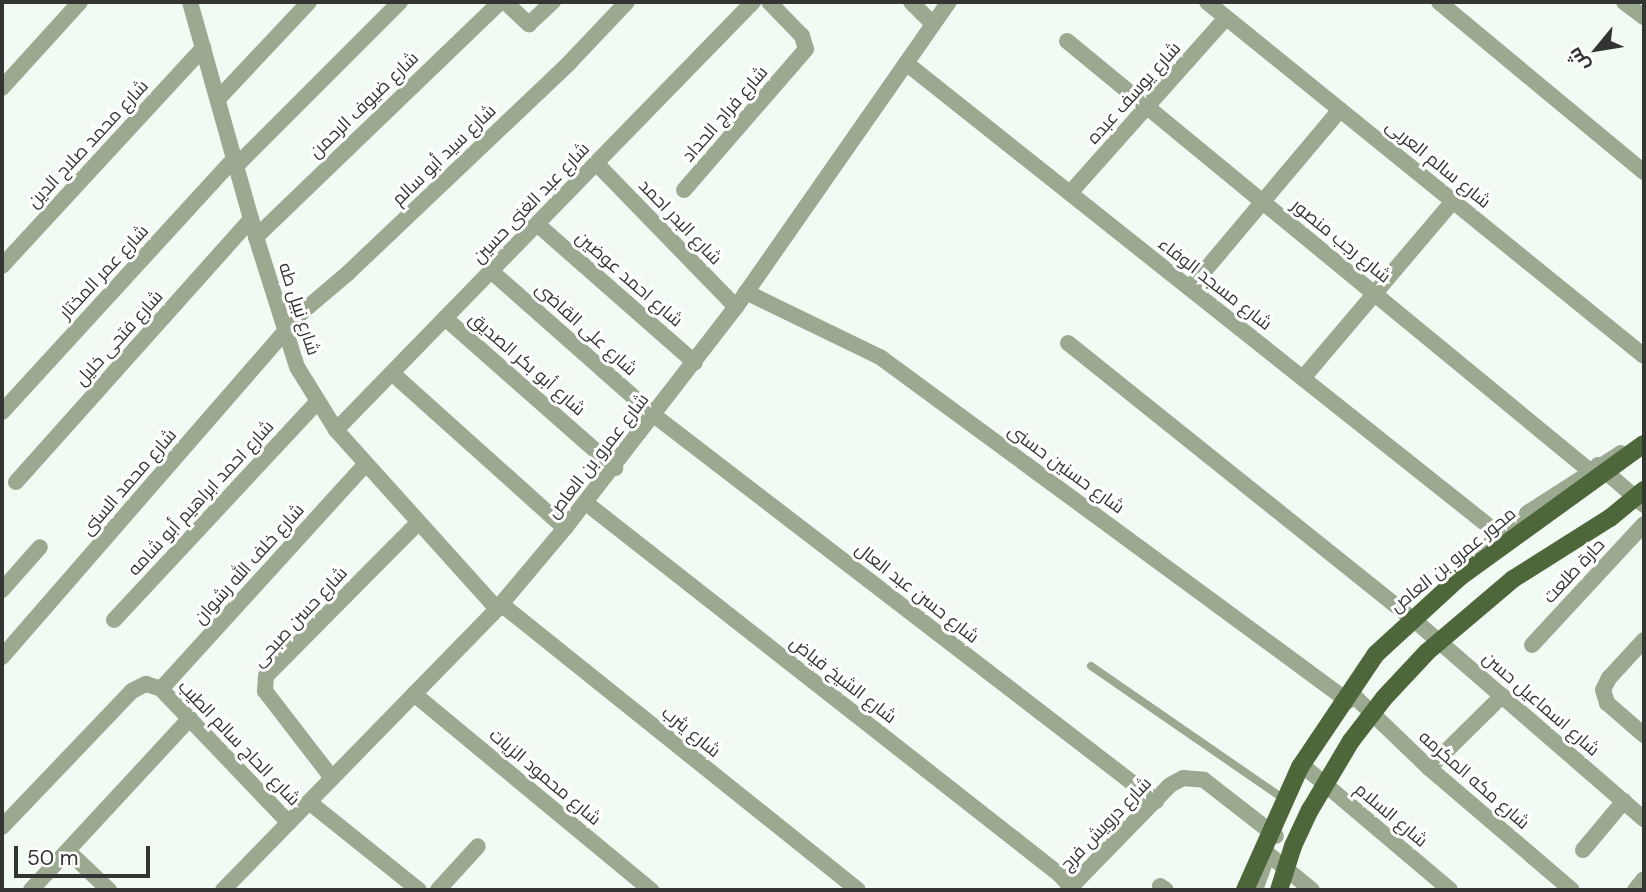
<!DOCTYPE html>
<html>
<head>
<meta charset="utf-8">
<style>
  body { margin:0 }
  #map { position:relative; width:1646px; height:892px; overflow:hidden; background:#f1faf3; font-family:"DM Sans",Cairo,sans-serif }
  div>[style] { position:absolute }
  .lane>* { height:8px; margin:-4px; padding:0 4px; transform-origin:4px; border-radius:4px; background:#9aa98f }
  .street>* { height:16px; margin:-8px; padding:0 8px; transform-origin:8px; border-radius:8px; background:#9aa98f }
  .primary-bridge>* { height:18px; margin:-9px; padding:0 9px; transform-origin:9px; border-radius:9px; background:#4d673a }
  span { translate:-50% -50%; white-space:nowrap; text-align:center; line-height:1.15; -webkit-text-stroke:6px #fff; paint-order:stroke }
  .street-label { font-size:18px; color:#323532 }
  .frame { position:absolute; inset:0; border:4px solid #323532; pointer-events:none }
  .north { position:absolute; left:1562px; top:14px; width:70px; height:70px; -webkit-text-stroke:5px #fff; paint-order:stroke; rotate:240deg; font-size:19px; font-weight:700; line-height:28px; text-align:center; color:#323532 }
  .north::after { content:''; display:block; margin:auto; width:24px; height:32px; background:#323532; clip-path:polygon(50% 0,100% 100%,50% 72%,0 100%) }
  .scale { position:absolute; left:14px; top:846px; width:136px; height:32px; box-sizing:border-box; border:4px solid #323532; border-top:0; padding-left:9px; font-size:21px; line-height:24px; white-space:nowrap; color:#323532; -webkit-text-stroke:5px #fff; paint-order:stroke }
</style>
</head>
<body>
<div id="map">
  <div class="lane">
    <i style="left:1091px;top:666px;width:234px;rotate:34.6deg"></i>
  </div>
  <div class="street">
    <i style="left:190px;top:2px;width:244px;rotate:74.3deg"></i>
    <i style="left:256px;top:237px;width:136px;rotate:72.5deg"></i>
    <i style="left:297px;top:367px;width:74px;rotate:58.2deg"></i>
    <i style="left:336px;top:430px;width:241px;rotate:48deg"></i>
    <i style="left:505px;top:2px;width:33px;rotate:43deg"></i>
    <i style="left:529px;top:24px;width:33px;rotate:-43deg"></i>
    <i style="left:911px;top:2px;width:31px;rotate:45deg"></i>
    <i style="left:1207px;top:2px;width:562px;rotate:39.01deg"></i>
    <i style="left:1439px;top:2px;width:266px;rotate:39.7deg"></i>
    <i style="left:1624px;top:2px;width:25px;rotate:37deg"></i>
    <i style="left:1067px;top:41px;width:677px;rotate:39.43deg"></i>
    <i style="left:906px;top:63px;width:759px;rotate:38.47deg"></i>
    <i style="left:2px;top:88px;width:116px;rotate:-47.8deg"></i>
    <i style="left:218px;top:99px;width:133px;rotate:-46.8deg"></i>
    <i style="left:596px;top:163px;width:201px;rotate:45.8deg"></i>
    <i style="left:236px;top:166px;width:232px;rotate:-45deg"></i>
    <i style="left:684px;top:190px;width:186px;rotate:-49.1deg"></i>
    <i style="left:806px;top:49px;width:14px;rotate:-107deg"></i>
    <i style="left:802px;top:36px;width:47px;rotate:-134.1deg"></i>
    <i style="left:1070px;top:193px;width:234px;rotate:-48.3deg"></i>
    <i style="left:537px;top:224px;width:210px;rotate:41.3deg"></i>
    <i style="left:256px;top:237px;width:339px;rotate:-43.9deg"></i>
    <i style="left:2px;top:266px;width:297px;rotate:-47.3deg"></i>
    <i style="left:491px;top:271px;width:219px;rotate:41.5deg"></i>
    <i style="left:655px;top:416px;width:632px;rotate:37.54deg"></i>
    <i style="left:1190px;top:288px;width:233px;rotate:-49.9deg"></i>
    <i style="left:746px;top:292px;width:149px;rotate:25.9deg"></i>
    <i style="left:880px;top:357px;width:581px;rotate:36.32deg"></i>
    <i style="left:445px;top:318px;width:227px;rotate:41.4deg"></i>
    <i style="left:1068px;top:343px;width:442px;rotate:38.7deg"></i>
    <i style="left:1413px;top:619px;width:306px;rotate:40.9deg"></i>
    <i style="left:392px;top:373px;width:232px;rotate:41.9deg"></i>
    <i style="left:1303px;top:378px;width:232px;rotate:-49.7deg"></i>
    <i style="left:2px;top:412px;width:343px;rotate:-47.5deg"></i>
    <i style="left:336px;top:430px;width:598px;rotate:-45.75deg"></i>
    <i style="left:1598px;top:465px;width:61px;rotate:41deg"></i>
    <i style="left:16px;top:482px;width:353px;rotate:-48.2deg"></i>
    <i style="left:586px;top:503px;width:601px;rotate:38.11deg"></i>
    <i style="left:1059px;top:874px;width:22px;rotate:47deg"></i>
    <i style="left:1471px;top:560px;width:75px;rotate:-39.6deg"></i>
    <i style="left:1529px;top:512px;width:109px;rotate:-32.7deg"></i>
    <i style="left:2px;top:590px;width:57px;rotate:-48.5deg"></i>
    <i style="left:501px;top:604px;width:457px;rotate:38.7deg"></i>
    <i style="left:114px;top:620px;width:298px;rotate:-47deg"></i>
    <i style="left:1644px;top:640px;width:52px;rotate:132.6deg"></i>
    <i style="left:1609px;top:678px;width:13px;rotate:117deg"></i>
    <i style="left:1603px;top:690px;width:14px;rotate:73deg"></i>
    <i style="left:1607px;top:703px;width:49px;rotate:40.9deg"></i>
    <i style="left:1532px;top:645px;width:165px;rotate:-47.2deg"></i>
    <i style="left:2px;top:657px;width:456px;rotate:-49deg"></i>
    <i style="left:301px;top:313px;width:62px;rotate:-40.4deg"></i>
    <i style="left:348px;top:273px;width:306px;rotate:-43.5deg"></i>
    <i style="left:570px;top:62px;width:83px;rotate:-46.5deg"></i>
    <i style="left:161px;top:689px;width:303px;rotate:-47.7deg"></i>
    <i style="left:414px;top:694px;width:308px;rotate:39.6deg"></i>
    <i style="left:1353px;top:695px;width:105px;rotate:43.8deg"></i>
    <i style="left:1429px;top:768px;width:188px;rotate:40.5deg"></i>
    <i style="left:1429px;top:768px;width:103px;rotate:-44.6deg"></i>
    <i style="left:1307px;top:769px;width:187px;rotate:40.2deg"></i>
    <i style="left:332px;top:778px;width:110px;rotate:-127.6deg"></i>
    <i style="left:265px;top:691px;width:15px;rotate:-86deg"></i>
    <i style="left:266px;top:676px;width:216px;rotate:-45.2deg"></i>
    <i style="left:309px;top:802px;width:141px;rotate:38.7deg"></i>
    <i style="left:2px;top:827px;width:188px;rotate:-46.3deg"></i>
    <i style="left:132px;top:691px;width:16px;rotate:-27deg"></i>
    <i style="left:146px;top:684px;width:16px;rotate:18deg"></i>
    <i style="left:161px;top:689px;width:185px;rotate:46.3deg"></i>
    <i style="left:1583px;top:850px;width:64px;rotate:-50.1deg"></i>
    <i style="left:68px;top:851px;width:57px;rotate:43.6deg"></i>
    <i style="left:1268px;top:854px;width:57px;rotate:39.3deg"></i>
    <i style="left:1160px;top:886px;width:7px;rotate:34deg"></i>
    <i style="left:31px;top:890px;width:234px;rotate:-47.2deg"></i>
    <i style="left:223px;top:890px;width:392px;rotate:-45.7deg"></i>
    <i style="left:497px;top:609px;width:106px;rotate:-50deg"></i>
    <i style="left:565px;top:528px;width:279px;rotate:-52.3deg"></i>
    <i style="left:736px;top:307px;width:372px;rotate:-55.1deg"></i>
    <i style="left:438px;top:890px;width:59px;rotate:-47.7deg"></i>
    <i style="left:1068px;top:890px;width:146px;rotate:-45.8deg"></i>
    <i style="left:1170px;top:785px;width:15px;rotate:-28deg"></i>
    <i style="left:1183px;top:778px;width:21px;rotate:5deg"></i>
    <i style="left:1204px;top:780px;width:91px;rotate:37.9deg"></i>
    <i style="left:1255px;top:890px;width:27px;rotate:-70deg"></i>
    <i style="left:1635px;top:890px;width:14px;rotate:-51deg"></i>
  </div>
  <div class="primary-bridge">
    <i style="left:1245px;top:890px;width:135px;rotate:-65.9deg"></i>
    <i style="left:1300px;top:767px;width:136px;rotate:-56.1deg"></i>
    <i style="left:1376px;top:654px;width:114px;rotate:-42.5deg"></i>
    <i style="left:1460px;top:577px;width:227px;rotate:-35.9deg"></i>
    <i style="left:1279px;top:890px;width:46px;rotate:-72.3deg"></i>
    <i style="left:1293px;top:846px;width:40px;rotate:-65deg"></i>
    <i style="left:1310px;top:810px;width:80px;rotate:-59.3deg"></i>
    <i style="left:1351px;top:741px;width:54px;rotate:-52.5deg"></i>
    <i style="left:1384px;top:698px;width:63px;rotate:-46.9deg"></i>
    <i style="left:1427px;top:652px;width:113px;rotate:-40.3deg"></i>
    <i style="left:1513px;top:579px;width:115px;rotate:-32.2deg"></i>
    <i style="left:1610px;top:518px;width:44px;rotate:-39.5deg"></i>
  </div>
  <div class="street-label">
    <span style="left:1134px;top:93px;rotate:-48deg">شارع يوسف عبده</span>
    <span style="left:364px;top:105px;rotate:-44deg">شارع ضيوف الرحمن</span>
    <span style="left:725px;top:114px;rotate:-49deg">شارع فراج الحداد</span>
    <span style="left:88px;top:144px;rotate:-47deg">شارع محمد صلاح الدين</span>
    <span style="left:444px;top:155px;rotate:-44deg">شارع سيد أبو سالم</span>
    <span style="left:1438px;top:164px;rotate:39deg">شارع سالم العربى</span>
    <span style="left:531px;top:203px;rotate:-46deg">شارع عبد الغنى حسين</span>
    <span style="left:680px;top:222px;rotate:46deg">شارع البدر احمد</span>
    <span style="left:1341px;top:241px;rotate:39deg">شارع رجب منصور</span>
    <span style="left:104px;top:272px;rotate:-47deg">شارع عمر المختار</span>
    <span style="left:629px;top:279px;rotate:41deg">شارع احمد عوضين</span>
    <span style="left:1215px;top:284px;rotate:38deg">شارع مسجد الوفاء</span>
    <span style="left:299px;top:309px;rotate:72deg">شارع نبيل طه</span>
    <span style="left:586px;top:329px;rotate:42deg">شارع على القاضى</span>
    <span style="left:119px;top:338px;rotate:-48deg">شارع فتحى خليل</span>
    <span style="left:527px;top:364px;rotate:41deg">شارع أبو بكر الصديق</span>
    <span style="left:598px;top:456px;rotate:-52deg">شارع عمرو بن العاص</span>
    <span style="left:1066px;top:469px;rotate:36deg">شارع حسنين حسنى</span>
    <span style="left:129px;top:482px;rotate:-49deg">شارع محمد السنى</span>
    <span style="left:201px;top:498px;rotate:-47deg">شارع احمد ابراهيم أبو شامه</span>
    <span style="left:1453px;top:560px;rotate:-39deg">محور عمرو بن العاص</span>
    <span style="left:249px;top:564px;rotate:-48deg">شارع خلف الله رشوان</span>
    <span style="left:1574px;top:571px;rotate:-47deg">حارة طلعت</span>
    <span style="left:917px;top:593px;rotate:38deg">شارع حسن عبد العال</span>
    <span style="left:300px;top:617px;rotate:-47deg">شارع حسن صبحى</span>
    <span style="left:843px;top:680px;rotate:38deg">شارع الشيخ فياض</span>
    <span style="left:1541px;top:704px;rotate:41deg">شارع اسماعيل حسن</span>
    <span style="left:691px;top:732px;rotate:39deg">شارع يثرب</span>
    <span style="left:239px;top:743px;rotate:46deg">شارع الحاج سالم الطيب</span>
    <span style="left:545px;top:777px;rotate:40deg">شارع محمود الزيات</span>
    <span style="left:1474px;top:780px;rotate:41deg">شارع مكه المكرمه</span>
    <span style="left:1391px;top:815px;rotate:40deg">شارع السلام</span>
    <span style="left:1106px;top:824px;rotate:-46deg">شارع درويش فرج</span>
  </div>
  <div class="frame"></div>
  <div class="north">ش</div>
  <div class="scale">50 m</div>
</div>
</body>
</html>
